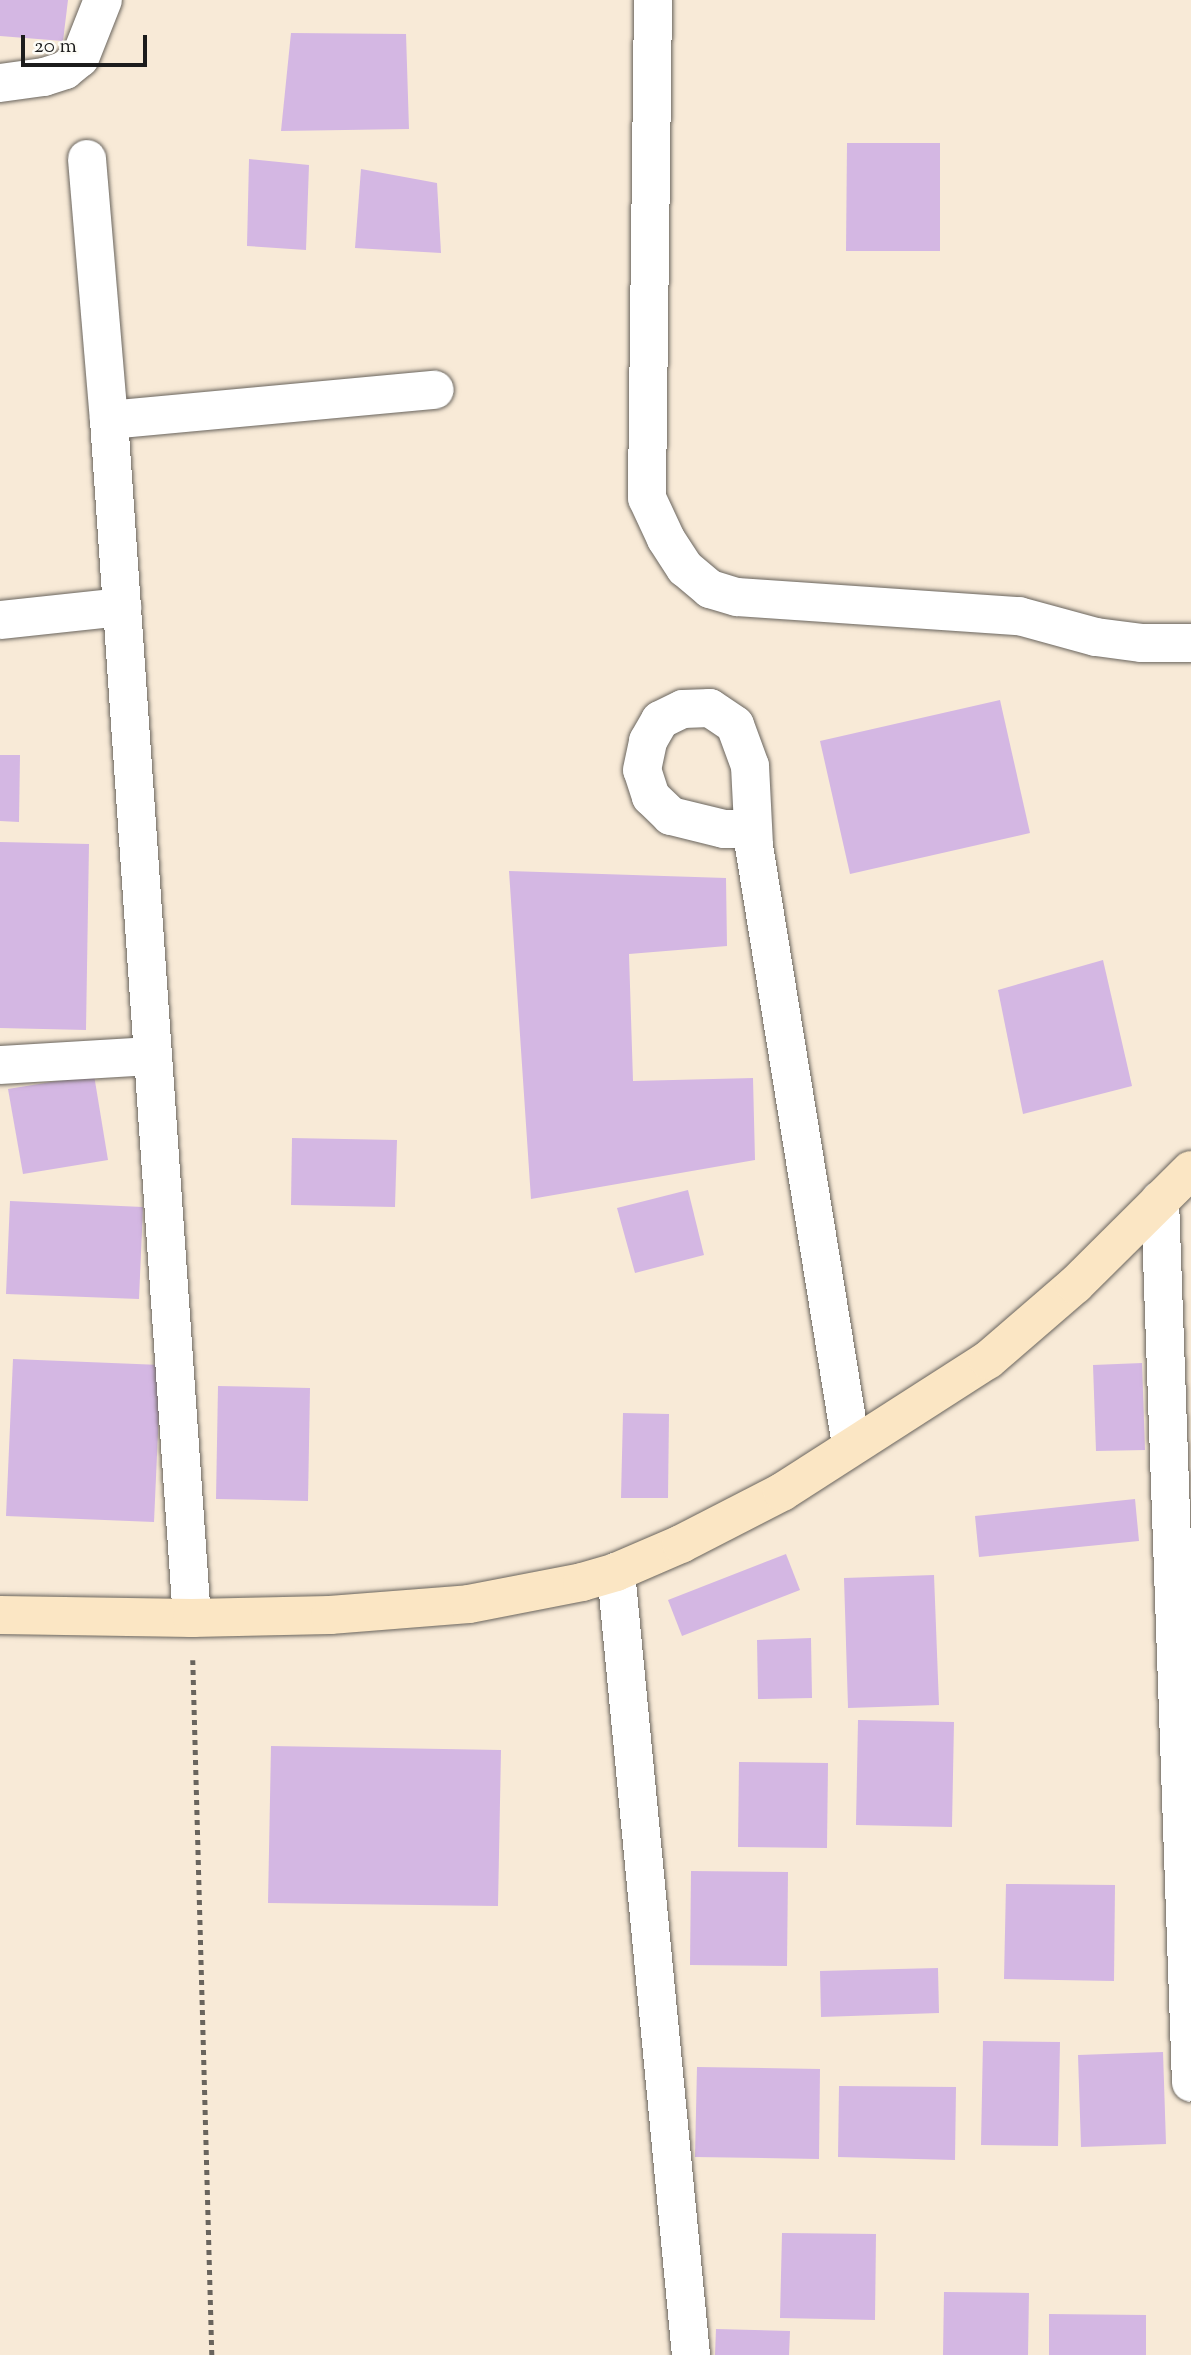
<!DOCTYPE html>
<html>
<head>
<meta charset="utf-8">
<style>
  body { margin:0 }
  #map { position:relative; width:1191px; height:2355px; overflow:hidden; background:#f8ead7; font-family:"Sorts Mill Goudy",serif }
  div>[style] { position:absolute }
  .building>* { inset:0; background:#d4b7e3 }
  .path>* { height:4.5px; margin-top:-2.25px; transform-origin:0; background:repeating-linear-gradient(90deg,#69645d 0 5px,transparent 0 10px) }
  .roads { filter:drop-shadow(0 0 2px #69645d) drop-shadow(0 0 2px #69645d) }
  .street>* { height:38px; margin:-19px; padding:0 19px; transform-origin:19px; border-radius:19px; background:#fff }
  .secondary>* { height:38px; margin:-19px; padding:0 19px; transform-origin:19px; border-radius:19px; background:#fbe6c4 }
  span { translate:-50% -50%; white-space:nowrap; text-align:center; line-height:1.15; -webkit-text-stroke:5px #fdfcf7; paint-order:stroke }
  .scale { position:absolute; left:21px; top:35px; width:126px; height:32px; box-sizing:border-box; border:4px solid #1c1c1c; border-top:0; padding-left:9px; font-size:21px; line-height:24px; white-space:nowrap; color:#1c1c1c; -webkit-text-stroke:5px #fdfcf7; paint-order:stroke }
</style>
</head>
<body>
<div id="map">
  <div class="building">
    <i style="clip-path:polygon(0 0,68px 0,63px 41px,0 36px)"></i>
    <i style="clip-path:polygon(291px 33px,406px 34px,409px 129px,281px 131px)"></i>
    <i style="clip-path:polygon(847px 143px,940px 143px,940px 251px,846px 251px)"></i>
    <i style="clip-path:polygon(249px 159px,309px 165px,306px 250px,247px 246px)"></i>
    <i style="clip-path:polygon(361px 169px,437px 183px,441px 253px,355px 248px)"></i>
    <i style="clip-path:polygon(1000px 700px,1030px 833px,850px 874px,820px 741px)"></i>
    <i style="clip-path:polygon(0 755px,20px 755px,19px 822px,0 821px)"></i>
    <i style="clip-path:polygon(0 842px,89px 844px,86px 1030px,0 1028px)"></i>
    <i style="clip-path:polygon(509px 871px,726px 878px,727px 946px,629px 954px,633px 1081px,753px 1078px,755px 1160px,531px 1199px)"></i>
    <i style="clip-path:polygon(1103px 960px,1132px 1086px,1023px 1114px,998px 990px)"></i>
    <i style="clip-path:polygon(94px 1075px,108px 1160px,23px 1174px,8px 1089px)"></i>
    <i style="clip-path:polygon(292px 1138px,397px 1140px,395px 1207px,291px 1205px)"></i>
    <i style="clip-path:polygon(688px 1190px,704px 1255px,635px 1273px,617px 1208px)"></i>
    <i style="clip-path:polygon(10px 1201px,143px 1207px,139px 1299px,6px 1294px)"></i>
    <i style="clip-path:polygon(13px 1359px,161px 1365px,154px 1522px,6px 1516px)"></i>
    <i style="clip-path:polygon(1142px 1363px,1145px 1450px,1096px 1451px,1093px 1365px)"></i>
    <i style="clip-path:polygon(218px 1386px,310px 1388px,308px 1501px,216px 1499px)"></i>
    <i style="clip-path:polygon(623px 1413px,669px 1414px,668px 1498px,621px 1498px)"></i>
    <i style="clip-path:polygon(1135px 1499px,1139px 1541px,979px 1557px,975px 1516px)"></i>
    <i style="clip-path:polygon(786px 1554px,800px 1590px,682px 1636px,668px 1600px)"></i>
    <i style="clip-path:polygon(934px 1575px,939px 1705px,848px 1708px,844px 1578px)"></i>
    <i style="clip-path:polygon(811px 1638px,812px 1698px,758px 1699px,757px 1640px)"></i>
    <i style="clip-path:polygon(858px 1720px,954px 1722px,952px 1827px,856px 1825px)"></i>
    <i style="clip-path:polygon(271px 1746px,501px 1750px,498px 1906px,268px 1903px)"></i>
    <i style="clip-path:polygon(739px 1762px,828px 1763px,827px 1848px,738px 1847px)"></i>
    <i style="clip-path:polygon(691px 1871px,788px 1872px,787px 1966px,690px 1965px)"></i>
    <i style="clip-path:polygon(1006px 1884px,1115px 1885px,1114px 1981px,1004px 1979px)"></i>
    <i style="clip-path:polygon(938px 1968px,939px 2013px,821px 2017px,820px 1971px)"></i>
    <i style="clip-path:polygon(983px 2041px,1060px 2042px,1058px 2146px,981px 2145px)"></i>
    <i style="clip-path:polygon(1163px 2052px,1166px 2144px,1081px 2147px,1078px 2055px)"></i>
    <i style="clip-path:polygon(697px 2067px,820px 2069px,819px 2159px,695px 2157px)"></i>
    <i style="clip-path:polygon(839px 2086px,956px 2087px,955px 2160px,838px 2157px)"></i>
    <i style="clip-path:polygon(782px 2233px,876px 2234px,875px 2320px,780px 2318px)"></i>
    <i style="clip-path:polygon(944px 2292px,1029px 2293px,1028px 2355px,943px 2355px)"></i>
    <i style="clip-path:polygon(1049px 2314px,1146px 2315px,1146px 2355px,1049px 2355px)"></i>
    <i style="clip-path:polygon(716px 2329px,790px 2331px,789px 2355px,715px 2355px)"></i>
  </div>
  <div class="path">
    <i style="left:193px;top:1660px;width:695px;rotate:88.43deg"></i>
  </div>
  <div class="roads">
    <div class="street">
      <i style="left:653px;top:0;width:498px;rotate:90.7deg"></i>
      <i style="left:647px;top:498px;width:45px;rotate:65.1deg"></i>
      <i style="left:666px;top:539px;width:35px;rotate:57deg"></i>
      <i style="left:685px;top:568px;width:33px;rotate:40deg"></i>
      <i style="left:710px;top:589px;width:28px;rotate:17deg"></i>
      <i style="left:737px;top:597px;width:283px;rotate:3.9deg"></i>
      <i style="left:1019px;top:616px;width:80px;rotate:15.3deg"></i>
      <i style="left:1096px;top:637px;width:45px;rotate:7.6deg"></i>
      <i style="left:1141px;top:643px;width:50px"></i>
      <i style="left:0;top:83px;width:44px;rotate:-7.8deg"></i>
      <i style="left:44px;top:77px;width:22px;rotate:-18deg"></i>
      <i style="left:65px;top:70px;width:19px;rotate:-39deg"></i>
      <i style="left:80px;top:58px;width:62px;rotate:-68.4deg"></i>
      <i style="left:87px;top:159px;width:262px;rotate:85.2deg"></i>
      <i style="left:109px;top:420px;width:1201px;rotate:86.04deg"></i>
      <i style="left:109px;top:420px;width:327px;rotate:-5.3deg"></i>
      <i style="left:0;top:620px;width:123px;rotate:-6.1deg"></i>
      <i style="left:752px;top:829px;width:28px;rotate:180deg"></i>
      <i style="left:724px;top:829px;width:55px;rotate:-166.2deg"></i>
      <i style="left:671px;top:816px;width:28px;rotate:-136deg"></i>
      <i style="left:651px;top:797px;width:28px;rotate:-108deg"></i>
      <i style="left:642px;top:770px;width:30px;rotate:-78deg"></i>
      <i style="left:648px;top:741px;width:24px;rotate:-60deg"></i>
      <i style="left:660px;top:720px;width:25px;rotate:-26deg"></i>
      <i style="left:683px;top:709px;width:27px;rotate:-2deg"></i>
      <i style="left:710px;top:708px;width:30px;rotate:34deg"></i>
      <i style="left:735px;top:725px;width:44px;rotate:69.9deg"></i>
      <i style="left:750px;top:766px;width:80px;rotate:87.1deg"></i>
      <i style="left:754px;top:846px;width:607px;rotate:80.8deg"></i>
      <i style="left:0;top:1065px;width:153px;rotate:-3.4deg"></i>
      <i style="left:1160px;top:1200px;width:883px;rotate:87.99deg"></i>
      <i style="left:616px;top:1572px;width:787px;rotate:84.53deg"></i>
    </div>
    <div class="secondary">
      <i style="left:0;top:1615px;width:192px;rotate:0.9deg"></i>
      <i style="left:192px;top:1618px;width:138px;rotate:-1.2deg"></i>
      <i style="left:330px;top:1615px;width:139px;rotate:-4.5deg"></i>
      <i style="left:469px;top:1604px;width:115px;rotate:-11deg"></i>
      <i style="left:582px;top:1582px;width:35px;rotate:-16deg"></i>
      <i style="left:616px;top:1572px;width:71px;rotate:-23.3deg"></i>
      <i style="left:681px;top:1544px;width:114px;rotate:-27.2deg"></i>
      <i style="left:782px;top:1492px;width:245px;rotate:-32.7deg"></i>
      <i style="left:988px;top:1360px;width:115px;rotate:-40.8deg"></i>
      <i style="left:1075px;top:1285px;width:163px;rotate:-44.8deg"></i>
    </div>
  </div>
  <div class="scale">20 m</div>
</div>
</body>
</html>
